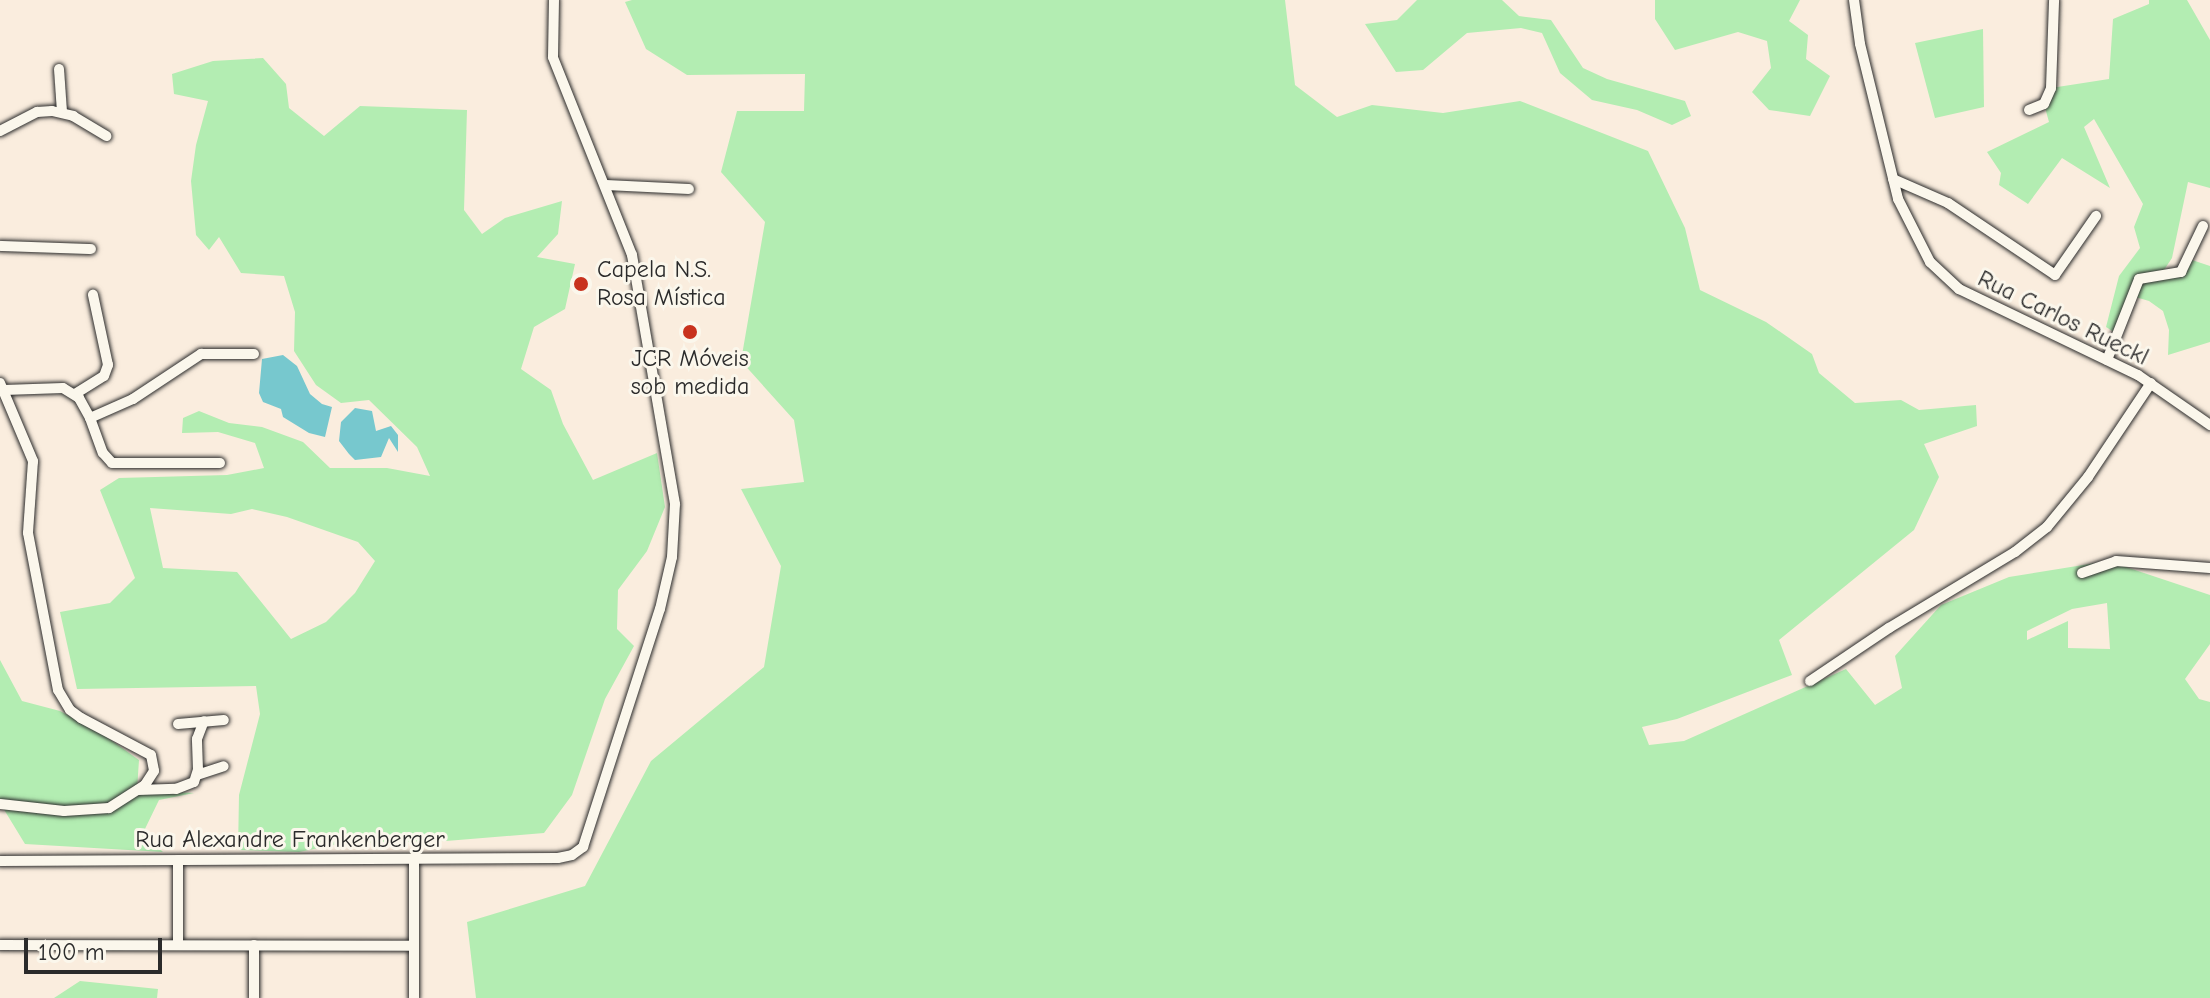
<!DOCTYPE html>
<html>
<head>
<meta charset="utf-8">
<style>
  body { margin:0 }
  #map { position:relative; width:2210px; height:998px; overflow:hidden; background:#faedde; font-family:"Comic Neue",sans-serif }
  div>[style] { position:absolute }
  .green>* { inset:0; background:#b3edb2 }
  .water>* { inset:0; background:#77c8ce }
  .roads { filter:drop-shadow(0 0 2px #2b2b2b) drop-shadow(0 0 2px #2b2b2b) }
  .minor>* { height:10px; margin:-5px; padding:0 5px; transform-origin:5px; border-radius:5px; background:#fbf7ec }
  .dots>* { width:22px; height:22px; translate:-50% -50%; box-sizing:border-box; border:4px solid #fbf7ec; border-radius:50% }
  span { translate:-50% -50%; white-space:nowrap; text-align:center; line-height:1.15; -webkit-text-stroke:6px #fbf7ec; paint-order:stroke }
  .poi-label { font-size:24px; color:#2b2b2b }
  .left { translate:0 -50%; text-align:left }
  .street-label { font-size:24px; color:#2b2b2b }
  .scale { position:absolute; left:24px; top:938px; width:138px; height:36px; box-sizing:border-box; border:4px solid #2b2b2b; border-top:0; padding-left:10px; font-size:24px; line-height:28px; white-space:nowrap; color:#2b2b2b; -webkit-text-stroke:6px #fbf7ec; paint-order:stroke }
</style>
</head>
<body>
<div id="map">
  <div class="green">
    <i style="clip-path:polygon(evenodd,632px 0,1285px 0,1295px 85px,1337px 117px,1372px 105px,1443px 113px,1520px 101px,1648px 151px,1685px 228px,1700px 290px,1766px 322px,1812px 354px,1819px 373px,1855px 403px,1901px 400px,1919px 410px,1976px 405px,1977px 426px,1924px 444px,1939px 477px,1914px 530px,1779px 640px,1792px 675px,1677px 719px,1642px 727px,1649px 745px,1684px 741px,1846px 669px,1875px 705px,1902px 688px,1895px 656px,1941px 605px,2009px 577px,2108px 561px,2210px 595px,2210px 644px,2185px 679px,2199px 699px,2210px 702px,2210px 998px,476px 998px,467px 922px,585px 886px,651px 761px,764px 667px,781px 566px,741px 489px,804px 482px,794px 420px,741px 361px,765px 222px,721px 172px,737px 111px,804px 111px,805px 74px,687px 75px,646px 49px,625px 2px,632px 0,2107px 603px,2110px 649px,2068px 648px,2068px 621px,2027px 640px,2027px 631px,2072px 609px,2107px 603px)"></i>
    <i style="clip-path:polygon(1417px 0,1502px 0,1519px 16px,1551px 20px,1583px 68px,1607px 79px,1685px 101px,1691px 116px,1672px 125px,1637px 110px,1592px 100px,1560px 73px,1542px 33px,1521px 28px,1467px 33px,1423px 70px,1396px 72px,1365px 24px,1397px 20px)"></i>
    <i style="clip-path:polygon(1655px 0,1800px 0,1789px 21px,1808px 35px,1806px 59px,1830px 76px,1810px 116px,1769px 110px,1752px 92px,1771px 68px,1767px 41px,1738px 32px,1675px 50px,1655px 19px)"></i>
    <i style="clip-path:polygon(2149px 0,2187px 0,2210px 40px,2210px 188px,2188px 182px,2172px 258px,2160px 276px,2168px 277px,2189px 259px,2210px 266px,2210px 342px,2168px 355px,2169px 330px,2163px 311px,2149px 301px,2132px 296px,2117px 334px,2106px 327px,2119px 276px,2140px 248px,2134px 227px,2143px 204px,2094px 119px,2084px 127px,2110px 188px,2062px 158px,2028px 204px,1999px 185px,2001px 173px,1987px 152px,2049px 122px,2044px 104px,2051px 88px,2109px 79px,2113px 19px,2149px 4px)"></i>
    <i style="clip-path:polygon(1983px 29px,1984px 107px,1935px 118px,1915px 43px)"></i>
    <i style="clip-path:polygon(evenodd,263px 58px,286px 84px,289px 108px,324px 136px,360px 106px,467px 110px,464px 210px,482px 234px,505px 218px,562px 201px,558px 234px,537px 257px,575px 264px,565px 309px,534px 327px,521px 369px,551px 390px,563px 424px,593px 480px,657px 453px,665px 507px,647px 551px,618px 590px,617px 629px,634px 646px,605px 699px,572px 795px,544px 833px,446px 841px,344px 843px,299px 852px,238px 850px,239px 795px,260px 714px,256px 686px,77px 689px,60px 612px,110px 603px,135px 578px,100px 490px,119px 478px,227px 475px,264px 468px,255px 443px,218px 432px,182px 433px,183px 418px,199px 411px,229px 423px,262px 427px,303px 442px,330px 468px,387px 468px,430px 476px,417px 447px,369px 400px,341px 403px,316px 385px,294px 351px,295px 312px,284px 276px,241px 273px,219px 237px,209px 250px,196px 235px,191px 181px,196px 145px,208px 101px,174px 94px,172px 74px,213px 61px,263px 58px,150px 508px,231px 514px,252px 509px,287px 517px,358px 542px,375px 561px,355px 593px,326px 622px,291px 639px,237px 572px,163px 568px,150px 508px)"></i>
    <i style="clip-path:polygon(0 660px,22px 701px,60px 711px,101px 733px,139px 760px,137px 790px,194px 793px,159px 800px,143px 833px,163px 852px,25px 844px,0 803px)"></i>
    <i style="clip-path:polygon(80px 981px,158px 989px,157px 998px,54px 998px)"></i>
  </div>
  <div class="water">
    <i style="clip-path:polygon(283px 355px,297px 366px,310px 394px,322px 404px,332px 407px,325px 437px,309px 433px,283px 417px,281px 409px,263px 402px,259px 393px,262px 359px)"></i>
    <i style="clip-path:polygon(355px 408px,372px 411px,376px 431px,391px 426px,398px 435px,398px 452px,389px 438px,381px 457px,355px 460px,349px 454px,339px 441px,341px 422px)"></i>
  </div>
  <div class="roads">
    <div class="minor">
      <i style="left:1854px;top:0;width:44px;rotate:82.2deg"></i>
      <i style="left:1860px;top:44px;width:160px;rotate:76.2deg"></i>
      <i style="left:1898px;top:199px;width:71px;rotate:63.1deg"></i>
      <i style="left:1930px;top:262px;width:40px;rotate:43deg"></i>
      <i style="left:1959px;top:289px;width:199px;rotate:25.7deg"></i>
      <i style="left:2138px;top:375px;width:88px;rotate:34.8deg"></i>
      <i style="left:59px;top:69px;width:43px;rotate:86deg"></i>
      <i style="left:2029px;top:110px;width:16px;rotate:-22deg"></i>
      <i style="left:2044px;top:104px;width:17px;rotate:-66deg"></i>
      <i style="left:2051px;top:88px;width:88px;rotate:-88deg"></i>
      <i style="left:0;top:131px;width:42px;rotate:-27.2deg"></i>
      <i style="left:37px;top:112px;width:15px;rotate:-4deg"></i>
      <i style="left:52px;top:111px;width:22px;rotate:13deg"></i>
      <i style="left:73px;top:116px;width:39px;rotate:31deg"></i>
      <i style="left:1893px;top:179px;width:60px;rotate:23.6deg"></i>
      <i style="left:1948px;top:203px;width:129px;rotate:33.9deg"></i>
      <i style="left:2055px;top:275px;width:72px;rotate:-55.2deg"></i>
      <i style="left:606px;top:185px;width:83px;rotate:2.8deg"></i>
      <i style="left:0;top:246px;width:91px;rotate:1.9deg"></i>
      <i style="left:2107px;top:360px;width:87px;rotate:-68.4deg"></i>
      <i style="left:2139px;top:279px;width:43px;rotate:-9.5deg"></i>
      <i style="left:2181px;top:272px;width:51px;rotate:-64.4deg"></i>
      <i style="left:0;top:383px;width:85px;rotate:67.1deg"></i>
      <i style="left:33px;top:461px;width:72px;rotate:94deg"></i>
      <i style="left:28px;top:533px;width:160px;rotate:79.2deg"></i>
      <i style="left:58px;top:690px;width:23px;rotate:59deg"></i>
      <i style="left:70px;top:710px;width:14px;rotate:36deg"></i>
      <i style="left:81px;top:718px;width:79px;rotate:27.9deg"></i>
      <i style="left:151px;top:755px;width:16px;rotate:79deg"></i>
      <i style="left:154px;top:771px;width:17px;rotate:123deg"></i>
      <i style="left:145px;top:785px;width:43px;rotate:147.4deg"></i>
      <i style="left:109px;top:808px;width:45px;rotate:176.2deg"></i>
      <i style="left:64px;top:811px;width:64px;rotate:-173.8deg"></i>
      <i style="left:4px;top:390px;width:59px;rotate:-1.9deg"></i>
      <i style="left:63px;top:388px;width:19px;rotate:32deg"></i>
      <i style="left:79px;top:398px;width:23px;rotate:61deg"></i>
      <i style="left:90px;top:418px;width:47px;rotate:-23.8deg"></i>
      <i style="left:133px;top:399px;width:82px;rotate:-33.5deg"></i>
      <i style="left:201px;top:354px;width:53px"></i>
      <i style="left:75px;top:394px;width:34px;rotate:-32deg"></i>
      <i style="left:104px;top:376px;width:12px;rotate:-70deg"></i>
      <i style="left:108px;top:365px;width:72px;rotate:-102.1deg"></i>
      <i style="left:90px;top:418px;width:37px;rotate:70deg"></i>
      <i style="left:103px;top:453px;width:13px;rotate:48deg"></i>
      <i style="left:112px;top:463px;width:108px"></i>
      <i style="left:2082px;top:573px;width:36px;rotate:-19deg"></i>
      <i style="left:2116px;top:561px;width:94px;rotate:4.3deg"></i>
      <i style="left:1810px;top:681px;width:95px;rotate:-33.9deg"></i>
      <i style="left:1889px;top:628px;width:147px;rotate:-31.1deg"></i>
      <i style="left:2015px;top:552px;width:41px;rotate:-38deg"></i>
      <i style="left:2047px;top:527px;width:65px;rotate:-50.6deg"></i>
      <i style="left:2088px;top:477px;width:113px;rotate:-56.2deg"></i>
      <i style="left:178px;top:724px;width:46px;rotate:-5deg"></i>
      <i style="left:197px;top:775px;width:28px;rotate:-18deg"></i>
      <i style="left:138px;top:790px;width:38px;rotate:-2deg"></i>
      <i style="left:176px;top:789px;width:19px;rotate:-21deg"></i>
      <i style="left:194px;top:782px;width:13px;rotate:-72deg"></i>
      <i style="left:198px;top:770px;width:31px;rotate:-92deg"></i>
      <i style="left:197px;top:739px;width:19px;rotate:-69deg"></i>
      <i style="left:0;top:861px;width:558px;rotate:-0.31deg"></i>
      <i style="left:558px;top:858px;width:14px;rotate:-12deg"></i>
      <i style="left:572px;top:855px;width:14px;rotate:-36deg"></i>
      <i style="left:583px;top:847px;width:250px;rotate:-72.1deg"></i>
      <i style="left:660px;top:609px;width:53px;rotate:-77deg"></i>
      <i style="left:672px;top:557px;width:53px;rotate:-86.8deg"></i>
      <i style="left:675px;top:504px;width:253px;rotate:-99.8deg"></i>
      <i style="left:632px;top:255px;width:213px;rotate:-111.8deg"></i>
      <i style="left:553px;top:57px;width:57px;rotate:-89deg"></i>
      <i style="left:178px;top:944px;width:84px;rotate:-90deg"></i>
      <i style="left:0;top:945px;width:414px;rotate:0.1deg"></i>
      <i style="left:254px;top:945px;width:53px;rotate:90deg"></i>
      <i style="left:414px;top:998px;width:138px;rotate:-90deg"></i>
    </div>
  </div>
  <div class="dots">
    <i style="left:581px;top:284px;background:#c8321e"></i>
    <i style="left:690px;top:332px;background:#c8321e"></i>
  </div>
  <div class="poi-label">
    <span class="left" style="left:597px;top:284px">Capela N.S.<br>Rosa Mística</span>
    <span style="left:690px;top:373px">JCR Móveis<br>sob medida</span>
  </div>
  <div class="street-label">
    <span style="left:2063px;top:318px;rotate:26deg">Rua Carlos Rueckl</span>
    <span style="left:290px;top:840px">Rua Alexandre Frankenberger</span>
  </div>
  <div class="scale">100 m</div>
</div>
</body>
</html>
